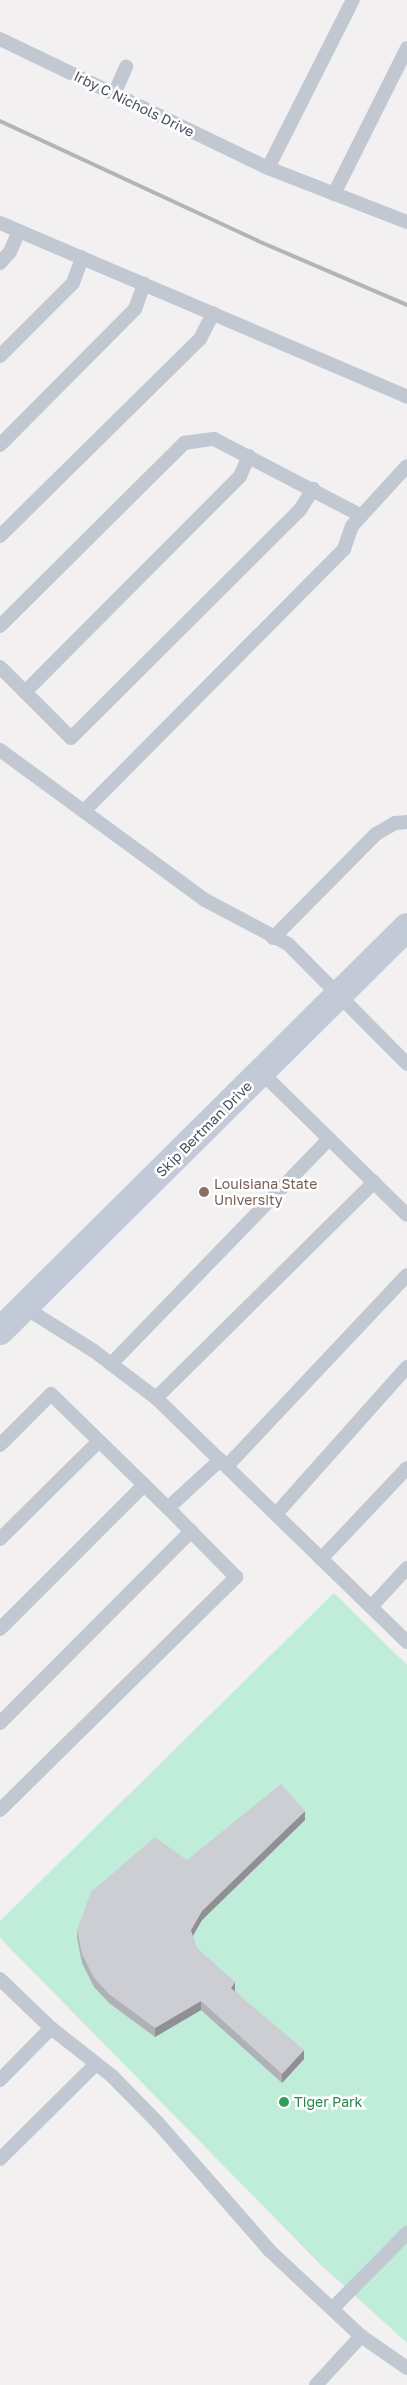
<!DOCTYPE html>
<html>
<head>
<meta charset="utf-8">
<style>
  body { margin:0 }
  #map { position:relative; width:407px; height:2385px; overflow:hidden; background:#f2f0f0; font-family:"Golos Text",sans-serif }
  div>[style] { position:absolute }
  .green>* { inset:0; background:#c0edd9 }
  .lane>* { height:14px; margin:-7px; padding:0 7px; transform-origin:7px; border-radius:7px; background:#c1c8d1 }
  .secondary>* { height:28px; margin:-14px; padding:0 14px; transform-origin:14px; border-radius:14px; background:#c3cad7 }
  .rail>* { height:4px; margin:-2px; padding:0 2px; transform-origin:2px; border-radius:2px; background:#b2b4ba }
  .wall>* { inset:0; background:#b0b1b6 }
  .shaded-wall>* { inset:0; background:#909094 }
  .building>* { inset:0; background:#cdced4 }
  .dots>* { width:14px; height:14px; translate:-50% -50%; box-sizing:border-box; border:2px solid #fff; border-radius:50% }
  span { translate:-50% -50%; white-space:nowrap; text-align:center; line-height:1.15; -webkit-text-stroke:5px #fff; paint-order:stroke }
  .street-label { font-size:14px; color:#48505c }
  .education-label { font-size:14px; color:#785e54 }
  .left { translate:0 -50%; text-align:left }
  .leisure-label { font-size:14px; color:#27864d }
</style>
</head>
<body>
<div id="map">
  <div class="green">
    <i style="clip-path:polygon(334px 1593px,407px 1665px,407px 2343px,322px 2266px,0 1938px,0 1921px)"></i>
  </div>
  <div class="lane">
    <i style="left:0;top:39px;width:297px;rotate:25.7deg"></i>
    <i style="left:268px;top:168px;width:149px;rotate:21.2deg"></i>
    <i style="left:114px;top:94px;width:30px;rotate:-66deg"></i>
    <i style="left:268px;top:168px;width:188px;rotate:-63.2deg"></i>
    <i style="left:334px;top:194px;width:163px;rotate:-63.4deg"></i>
    <i style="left:0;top:223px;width:443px;rotate:23.1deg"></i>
    <i style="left:0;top:263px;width:15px;rotate:-48deg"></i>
    <i style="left:10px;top:252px;width:23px;rotate:-67deg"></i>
    <i style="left:0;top:356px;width:103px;rotate:-45deg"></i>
    <i style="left:73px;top:283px;width:27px;rotate:-70deg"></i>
    <i style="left:0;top:445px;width:192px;rotate:-45.2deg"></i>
    <i style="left:135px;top:309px;width:27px;rotate:-70deg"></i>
    <i style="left:0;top:536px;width:281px;rotate:-44.6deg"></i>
    <i style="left:200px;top:339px;width:29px;rotate:-63deg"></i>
    <i style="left:0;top:626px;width:260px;rotate:-44.8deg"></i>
    <i style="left:184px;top:443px;width:30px;rotate:-8deg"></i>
    <i style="left:214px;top:439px;width:165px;rotate:27.5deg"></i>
    <i style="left:0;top:667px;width:100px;rotate:45deg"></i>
    <i style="left:71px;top:738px;width:323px;rotate:-44.9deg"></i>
    <i style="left:300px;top:510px;width:25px;rotate:-58deg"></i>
    <i style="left:25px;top:692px;width:305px;rotate:-45.1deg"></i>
    <i style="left:240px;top:476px;width:22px;rotate:-66deg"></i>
    <i style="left:0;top:750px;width:254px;rotate:36.2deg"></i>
    <i style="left:205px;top:900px;width:94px;rotate:27.9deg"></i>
    <i style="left:288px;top:944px;width:169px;rotate:45.2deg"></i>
    <i style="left:85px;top:810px;width:368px;rotate:-45.2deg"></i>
    <i style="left:344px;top:549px;width:24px;rotate:-71deg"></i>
    <i style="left:352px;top:526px;width:81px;rotate:-47.5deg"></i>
    <i style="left:273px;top:938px;width:146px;rotate:-45.3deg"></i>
    <i style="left:376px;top:834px;width:22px;rotate:-30deg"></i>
    <i style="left:395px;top:823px;width:12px;rotate:-5deg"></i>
    <i style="left:261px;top:1072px;width:204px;rotate:44.4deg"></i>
    <i style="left:24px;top:1307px;width:83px;rotate:32.2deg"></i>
    <i style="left:94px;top:1351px;width:78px;rotate:37.2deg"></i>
    <i style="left:156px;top:1398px;width:350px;rotate:44.2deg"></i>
    <i style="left:111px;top:1364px;width:313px;rotate:-45.9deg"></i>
    <i style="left:156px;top:1398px;width:307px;rotate:-44.7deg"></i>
    <i style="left:0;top:1445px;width:72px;rotate:-45deg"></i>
    <i style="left:51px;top:1394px;width:163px;rotate:44.3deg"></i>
    <i style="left:168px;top:1508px;width:71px;rotate:-42.7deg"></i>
    <i style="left:227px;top:1466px;width:262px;rotate:-46.7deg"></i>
    <i style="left:276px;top:1514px;width:197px;rotate:-48.3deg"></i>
    <i style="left:0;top:1539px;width:139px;rotate:-44.7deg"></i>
    <i style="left:321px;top:1559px;width:125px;rotate:-46.6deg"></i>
    <i style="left:371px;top:1607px;width:53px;rotate:-47.3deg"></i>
    <i style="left:0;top:1629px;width:204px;rotate:-45deg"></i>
    <i style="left:0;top:1723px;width:271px;rotate:-45.1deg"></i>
    <i style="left:0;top:1810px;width:332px;rotate:-44.6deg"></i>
    <i style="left:236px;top:1577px;width:97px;rotate:-134.6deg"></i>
    <i style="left:0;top:1979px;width:71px;rotate:43.9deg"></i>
    <i style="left:51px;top:2028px;width:73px;rotate:134.4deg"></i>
    <i style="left:51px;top:2028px;width:78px;rotate:38.2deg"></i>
    <i style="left:112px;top:2076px;width:66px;rotate:45.6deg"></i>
    <i style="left:158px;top:2123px;width:169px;rotate:48.8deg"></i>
    <i style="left:269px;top:2250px;width:126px;rotate:43.1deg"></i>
    <i style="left:0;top:2159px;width:135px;rotate:-44.7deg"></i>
    <i style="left:332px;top:2309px;width:107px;rotate:-45.4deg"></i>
    <i style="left:316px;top:2385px;width:67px;rotate:-47.4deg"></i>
    <i style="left:361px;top:2336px;width:56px;rotate:34.8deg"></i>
  </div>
  <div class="secondary">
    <i style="left:0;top:1331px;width:573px;rotate:-44.79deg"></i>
  </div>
  <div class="rail">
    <i style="left:0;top:121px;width:285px;rotate:24.9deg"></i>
    <i style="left:258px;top:241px;width:162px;rotate:23.2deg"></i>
  </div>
  <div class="wall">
    <i style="clip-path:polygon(305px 1820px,202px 1920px,193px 1936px,196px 1947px,235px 1991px,304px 2059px,282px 2083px,201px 2010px,155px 2037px,109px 2003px,94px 1987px,82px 1963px,77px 1938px,77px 1930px,187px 1860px)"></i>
  </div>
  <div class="shaded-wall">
    <i style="clip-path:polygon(305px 1811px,305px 1820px,202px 1920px,191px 1939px,191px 1930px,202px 1911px)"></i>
    <i style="clip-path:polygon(235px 1982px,235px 1991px,231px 1996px,231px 1988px)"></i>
    <i style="clip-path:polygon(201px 2001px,201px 2010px,155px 2037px,155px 2028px)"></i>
    <i style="clip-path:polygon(304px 2050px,304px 2059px,282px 2083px,282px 2074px)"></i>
  </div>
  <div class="building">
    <i style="clip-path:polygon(281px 1784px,305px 1811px,202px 1911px,191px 1930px,196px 1947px,235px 1982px,231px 1988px,304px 2050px,282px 2074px,201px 2001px,155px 2028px,109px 1994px,94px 1978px,82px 1954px,77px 1930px,91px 1892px,155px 1837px,187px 1860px)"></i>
  </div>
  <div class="dots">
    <i style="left:204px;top:1192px;background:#8d6e63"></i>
    <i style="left:284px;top:2102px;background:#2e9e5b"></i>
  </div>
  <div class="street-label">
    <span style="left:134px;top:104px;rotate:26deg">Irby C Nichols Drive</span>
    <span style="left:204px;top:1129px;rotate:-45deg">Skip Bertman Drive</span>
  </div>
  <div class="education-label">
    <span class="left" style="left:214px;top:1192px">Louisiana State<br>University</span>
  </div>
  <div class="leisure-label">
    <span class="left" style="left:294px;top:2102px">Tiger Park</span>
  </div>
</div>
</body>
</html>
